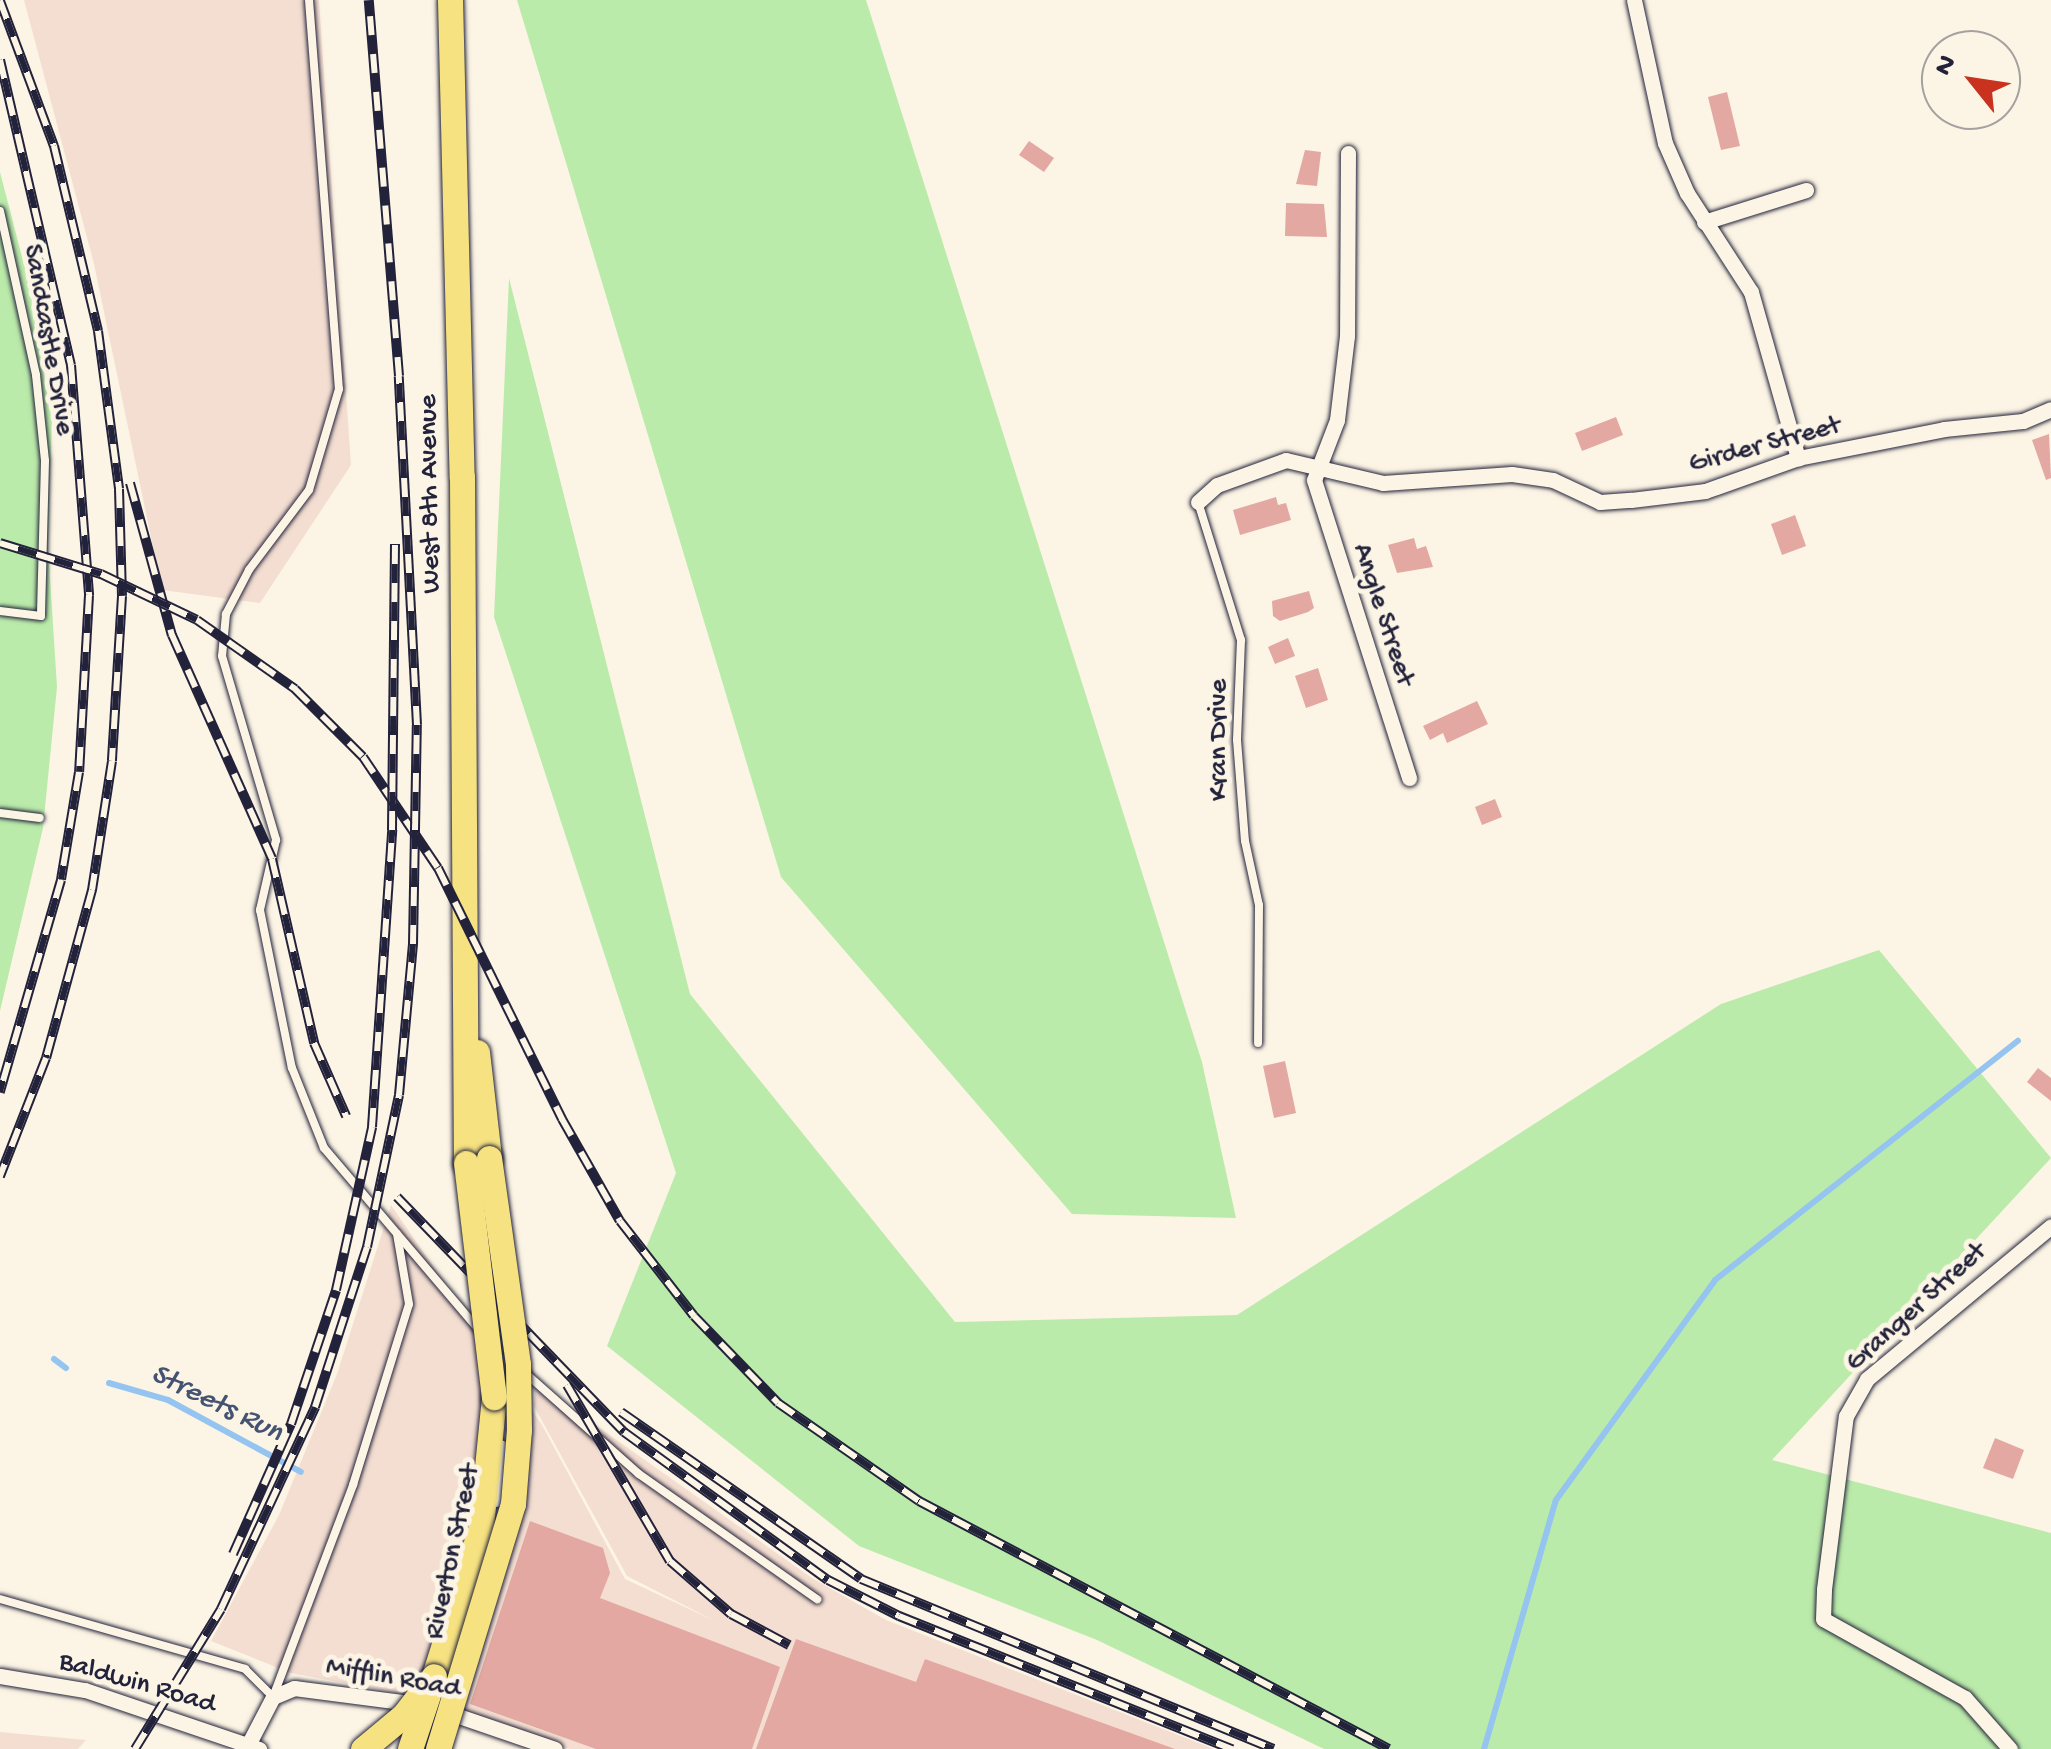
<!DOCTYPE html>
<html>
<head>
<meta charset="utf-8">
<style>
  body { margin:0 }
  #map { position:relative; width:2051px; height:1749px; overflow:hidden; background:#fcf5e5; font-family:"Gochi Hand",sans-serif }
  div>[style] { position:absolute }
  .built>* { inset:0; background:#f4ded1 }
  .green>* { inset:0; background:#bbebaa }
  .stream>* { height:6px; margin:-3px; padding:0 3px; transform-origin:3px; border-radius:3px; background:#94c4ef }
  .building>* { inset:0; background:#e2a8a1 }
  .roads { filter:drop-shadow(0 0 2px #22223b) drop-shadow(0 0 2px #22223b) }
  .service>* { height:8px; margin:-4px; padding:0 4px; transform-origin:4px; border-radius:4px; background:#fcf5e5 }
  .minor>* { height:15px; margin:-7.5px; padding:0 7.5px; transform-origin:7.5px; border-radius:7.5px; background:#fcf5e5 }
  .primary>* { height:25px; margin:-12.5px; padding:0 12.5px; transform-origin:12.5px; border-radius:12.5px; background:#f6e281 }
  .rail>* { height:10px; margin-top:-5px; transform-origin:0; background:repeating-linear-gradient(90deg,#fcf5e5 0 19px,#22223b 0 38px); box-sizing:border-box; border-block:2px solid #22223b }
  .bridges { filter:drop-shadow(0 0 2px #22223b) drop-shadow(0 0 2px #22223b) }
  .primary-bridge>* { height:25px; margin:-12.5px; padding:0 12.5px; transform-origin:12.5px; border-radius:12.5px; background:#f6e281 }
  span { translate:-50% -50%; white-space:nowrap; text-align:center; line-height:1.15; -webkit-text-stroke:10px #fcf5e5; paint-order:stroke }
  .street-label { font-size:28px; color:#22223b }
  .water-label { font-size:30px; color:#445371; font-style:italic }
  .north { position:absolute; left:1921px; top:30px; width:100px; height:100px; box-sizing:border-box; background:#fcf5e5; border:2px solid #a5a1a1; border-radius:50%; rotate:300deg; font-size:28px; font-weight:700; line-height:40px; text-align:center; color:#22223b }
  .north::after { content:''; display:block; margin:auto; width:35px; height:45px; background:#c8321e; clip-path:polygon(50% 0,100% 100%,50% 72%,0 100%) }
</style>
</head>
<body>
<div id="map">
  <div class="built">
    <i style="clip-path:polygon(24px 0,319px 0,351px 465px,260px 603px,162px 590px,94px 264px)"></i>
    <i style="clip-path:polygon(391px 1205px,542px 1425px,625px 1579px,717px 1622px,627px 1576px,534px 1406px,536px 1383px,812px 1578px,886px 1620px,1214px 1749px,570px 1749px,402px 1694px,291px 1673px,211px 1641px,279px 1515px,337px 1374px)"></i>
    <i style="clip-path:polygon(0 1732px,86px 1740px,78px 1749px,0 1749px)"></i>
  </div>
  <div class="green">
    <i style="clip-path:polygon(517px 0,866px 0,1202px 1062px,1236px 1218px,1072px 1214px,781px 877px)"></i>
    <i style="clip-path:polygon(0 172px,29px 284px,52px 421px,48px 546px,57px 687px,43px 828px,0 1011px)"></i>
    <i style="clip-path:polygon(509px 278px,690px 994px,955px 1322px,1237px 1315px,1721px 1004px,1879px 950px,2051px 1158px,1772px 1460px,2051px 1533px,2051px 1749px,1324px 1749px,1097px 1640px,859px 1546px,607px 1346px,676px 1173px,494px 617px)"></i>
  </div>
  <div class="stream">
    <i style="left:54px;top:1359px;width:15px;rotate:37deg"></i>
    <i style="left:109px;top:1383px;width:61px;rotate:16.1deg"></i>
    <i style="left:168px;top:1400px;width:151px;rotate:28.4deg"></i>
    <i style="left:1484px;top:1749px;width:259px;rotate:-73.9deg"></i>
    <i style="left:1556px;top:1500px;width:271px;rotate:-54.1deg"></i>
    <i style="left:1715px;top:1280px;width:386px;rotate:-38.3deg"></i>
  </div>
  <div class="building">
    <i style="clip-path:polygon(1727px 92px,1740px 146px,1721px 150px,1708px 97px)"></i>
    <i style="clip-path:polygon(1029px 141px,1054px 158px,1044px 172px,1019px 155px)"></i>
    <i style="clip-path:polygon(1305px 150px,1321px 152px,1317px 186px,1296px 184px)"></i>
    <i style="clip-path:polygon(1286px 203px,1324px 204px,1327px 237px,1285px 236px)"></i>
    <i style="clip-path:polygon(1616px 417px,1623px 435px,1582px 451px,1575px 433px)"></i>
    <i style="clip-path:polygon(2049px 434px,2051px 478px,2046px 480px,2032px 440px)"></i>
    <i style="clip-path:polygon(1276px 497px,1278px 505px,1286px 503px,1291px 520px,1240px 535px,1233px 510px)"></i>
    <i style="clip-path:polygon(1795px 515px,1806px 546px,1782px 555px,1771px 524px)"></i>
    <i style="clip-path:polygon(1414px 538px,1417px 549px,1426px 546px,1433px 567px,1397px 573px,1388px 545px)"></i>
    <i style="clip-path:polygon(1309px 591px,1314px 608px,1308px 612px,1280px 621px,1273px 616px,1272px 601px)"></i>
    <i style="clip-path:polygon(1288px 638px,1295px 656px,1275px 664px,1268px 647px)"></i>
    <i style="clip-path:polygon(1318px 668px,1328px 700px,1306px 708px,1295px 676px)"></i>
    <i style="clip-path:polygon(1477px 701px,1488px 724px,1447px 743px,1443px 733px,1430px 740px,1423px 726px)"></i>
    <i style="clip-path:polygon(1495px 799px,1502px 817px,1482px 825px,1475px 807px)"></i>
    <i style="clip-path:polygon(1285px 1061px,1296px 1113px,1274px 1118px,1263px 1066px)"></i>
    <i style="clip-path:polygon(2038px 1068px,2051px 1078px,2051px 1101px,2027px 1082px)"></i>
    <i style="clip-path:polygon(1995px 1438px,2024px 1450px,2013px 1479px,1983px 1468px)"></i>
    <i style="clip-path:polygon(530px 1521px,603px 1548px,610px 1573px,600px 1598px,780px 1667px,752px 1749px,596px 1749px,470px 1704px)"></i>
    <i style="clip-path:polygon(796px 1639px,916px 1682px,925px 1659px,1175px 1749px,756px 1749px)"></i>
  </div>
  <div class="roads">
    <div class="service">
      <i style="left:309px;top:0;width:390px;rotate:85.6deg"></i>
      <i style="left:339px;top:389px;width:105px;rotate:106.5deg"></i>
      <i style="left:309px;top:490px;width:100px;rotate:126.9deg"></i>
      <i style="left:249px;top:570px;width:50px;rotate:117.6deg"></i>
      <i style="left:226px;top:614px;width:42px;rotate:95.4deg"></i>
      <i style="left:222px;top:656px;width:192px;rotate:73.6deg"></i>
      <i style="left:276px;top:840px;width:72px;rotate:102.9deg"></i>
      <i style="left:260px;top:910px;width:161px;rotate:78.6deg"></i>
      <i style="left:292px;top:1068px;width:86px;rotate:68.2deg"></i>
      <i style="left:324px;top:1148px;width:236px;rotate:49.6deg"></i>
      <i style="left:0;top:211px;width:168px;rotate:77.6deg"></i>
      <i style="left:36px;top:375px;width:86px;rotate:84deg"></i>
      <i style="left:45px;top:461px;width:155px;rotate:91.5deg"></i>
      <i style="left:41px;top:616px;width:41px;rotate:-173deg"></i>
      <i style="left:1198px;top:502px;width:145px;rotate:72.7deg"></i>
      <i style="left:1241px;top:640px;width:100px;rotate:92.3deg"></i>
      <i style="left:1237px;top:740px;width:101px;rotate:85.5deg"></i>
      <i style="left:1245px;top:841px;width:66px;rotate:77.7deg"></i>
      <i style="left:1259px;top:905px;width:138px;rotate:90.4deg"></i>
      <i style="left:0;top:813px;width:40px;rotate:7.1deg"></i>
      <i style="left:523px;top:1371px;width:155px;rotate:41.6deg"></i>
      <i style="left:639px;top:1474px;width:218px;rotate:35.1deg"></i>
      <i style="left:0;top:1599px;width:255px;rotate:15.9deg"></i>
      <i style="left:245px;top:1669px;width:40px;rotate:45deg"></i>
      <i style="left:273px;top:1697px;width:227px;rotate:-69.3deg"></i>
      <i style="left:353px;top:1485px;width:189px;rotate:-72.8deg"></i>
      <i style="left:409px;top:1304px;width:71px;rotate:-99.7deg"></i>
    </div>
    <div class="minor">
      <i style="left:1634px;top:0;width:146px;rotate:77.8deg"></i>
      <i style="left:1665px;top:143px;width:55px;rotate:66.3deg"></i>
      <i style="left:1687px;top:193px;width:118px;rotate:57.1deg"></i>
      <i style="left:1751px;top:292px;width:173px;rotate:74.2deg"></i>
      <i style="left:1348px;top:153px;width:183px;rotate:90.3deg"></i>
      <i style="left:1347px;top:336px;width:85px;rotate:96.8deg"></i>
      <i style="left:1337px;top:420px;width:64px;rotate:111deg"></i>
      <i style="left:1314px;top:480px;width:313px;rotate:72.3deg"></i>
      <i style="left:1704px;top:222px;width:107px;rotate:-17.4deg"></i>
      <i style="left:1198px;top:502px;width:25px;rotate:-42deg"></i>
      <i style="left:1217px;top:485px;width:73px;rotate:-19.9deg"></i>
      <i style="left:1286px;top:460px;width:100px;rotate:13.3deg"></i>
      <i style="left:1383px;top:483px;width:129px;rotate:-4deg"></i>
      <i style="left:1512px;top:474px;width:41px;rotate:8.3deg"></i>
      <i style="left:1553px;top:480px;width:52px;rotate:25.1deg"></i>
      <i style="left:1600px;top:502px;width:31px;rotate:-4deg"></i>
      <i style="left:1631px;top:500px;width:75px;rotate:-6.9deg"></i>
      <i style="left:1705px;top:491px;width:99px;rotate:-19.5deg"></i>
      <i style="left:1798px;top:458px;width:149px;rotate:-11.2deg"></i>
      <i style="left:1944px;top:429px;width:79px;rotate:-5.8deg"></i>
      <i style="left:2023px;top:421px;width:30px;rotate:-23deg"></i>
      <i style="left:503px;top:1394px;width:33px;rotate:-87deg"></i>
      <i style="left:495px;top:1499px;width:52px;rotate:-83.4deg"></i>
      <i style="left:0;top:1676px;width:86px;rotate:9.4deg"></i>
      <i style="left:85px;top:1690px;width:184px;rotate:18.7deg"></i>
      <i style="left:444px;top:1711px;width:117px;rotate:18.9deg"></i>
      <i style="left:248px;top:1745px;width:54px;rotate:-62.5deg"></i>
      <i style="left:273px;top:1697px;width:23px;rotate:-23deg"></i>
      <i style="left:294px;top:1688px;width:124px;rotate:7.4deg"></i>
      <i style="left:2010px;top:1749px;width:68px;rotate:-131.4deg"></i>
      <i style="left:1965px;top:1698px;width:162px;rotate:-150.9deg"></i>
      <i style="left:1823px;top:1619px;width:30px;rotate:-88deg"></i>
      <i style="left:1824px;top:1589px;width:174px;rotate:-82.8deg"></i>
      <i style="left:1846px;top:1416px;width:43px;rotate:-60.4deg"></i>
      <i style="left:1867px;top:1379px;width:239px;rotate:-39.7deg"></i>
    </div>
    <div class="primary">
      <i style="left:450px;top:0;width:477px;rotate:88.6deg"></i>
      <i style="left:462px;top:477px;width:686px;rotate:89.67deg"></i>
      <i style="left:477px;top:1052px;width:107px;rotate:83.5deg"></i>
      <i style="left:434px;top:1676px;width:156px;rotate:-72.5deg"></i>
      <i style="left:481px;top:1527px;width:131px;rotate:-84.3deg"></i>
    </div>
  </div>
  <div class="rail">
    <i style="left:0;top:1px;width:155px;rotate:69.6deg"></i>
    <i style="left:54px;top:146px;width:190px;rotate:76.6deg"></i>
    <i style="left:98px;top:331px;width:159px;rotate:82.4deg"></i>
    <i style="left:119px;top:489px;width:107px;rotate:88.4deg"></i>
    <i style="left:122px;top:596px;width:165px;rotate:93.5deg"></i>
    <i style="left:112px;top:761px;width:131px;rotate:98.8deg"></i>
    <i style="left:92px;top:890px;width:174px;rotate:105.3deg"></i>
    <i style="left:46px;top:1058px;width:127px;rotate:111.3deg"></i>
    <i style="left:0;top:60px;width:313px;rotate:76.9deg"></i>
    <i style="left:71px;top:365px;width:231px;rotate:85.5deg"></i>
    <i style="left:89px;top:595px;width:177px;rotate:93.2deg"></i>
    <i style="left:79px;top:772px;width:109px;rotate:99.5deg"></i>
    <i style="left:61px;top:880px;width:221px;rotate:106.1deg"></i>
    <i style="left:130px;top:483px;width:158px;rotate:74.6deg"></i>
    <i style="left:172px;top:635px;width:245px;rotate:65.9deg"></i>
    <i style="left:272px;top:859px;width:189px;rotate:77.1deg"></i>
    <i style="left:314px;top:1043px;width:80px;rotate:66.3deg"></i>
    <i style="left:0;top:543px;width:106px;rotate:17.1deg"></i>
    <i style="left:101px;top:574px;width:106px;rotate:25.6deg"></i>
    <i style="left:197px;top:620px;width:120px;rotate:35.1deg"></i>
    <i style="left:295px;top:689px;width:96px;rotate:45deg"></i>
    <i style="left:363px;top:757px;width:134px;rotate:56deg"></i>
    <i style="left:438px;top:868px;width:280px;rotate:63.7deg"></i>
    <i style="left:562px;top:1119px;width:117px;rotate:60.4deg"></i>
    <i style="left:620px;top:1221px;width:120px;rotate:52.1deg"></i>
    <i style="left:694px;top:1316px;width:121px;rotate:46deg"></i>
    <i style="left:778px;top:1403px;width:172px;rotate:34.8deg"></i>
    <i style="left:919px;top:1501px;width:531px;rotate:27.82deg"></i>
    <i style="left:397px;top:1197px;width:327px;rotate:46deg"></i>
    <i style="left:624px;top:1432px;width:252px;rotate:36deg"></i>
    <i style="left:828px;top:1580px;width:80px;rotate:26.9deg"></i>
    <i style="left:899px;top:1616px;width:359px;rotate:21.8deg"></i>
    <i style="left:567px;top:1385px;width:204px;rotate:59.7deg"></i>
    <i style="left:670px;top:1561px;width:81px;rotate:41deg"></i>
    <i style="left:731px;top:1614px;width:66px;rotate:28.1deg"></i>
    <i style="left:621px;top:1412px;width:292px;rotate:34.8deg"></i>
    <i style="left:861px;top:1579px;width:446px;rotate:22.4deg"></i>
    <i style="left:233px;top:1554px;width:142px;rotate:-66deg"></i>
    <i style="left:291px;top:1424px;width:141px;rotate:-71.4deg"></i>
    <i style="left:336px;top:1290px;width:167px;rotate:-77.5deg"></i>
    <i style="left:372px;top:1127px;width:298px;rotate:-86.1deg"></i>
    <i style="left:392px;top:830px;width:286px;rotate:-89.4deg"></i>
    <i style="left:135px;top:1749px;width:164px;rotate:-58.4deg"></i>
    <i style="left:221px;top:1609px;width:223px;rotate:-65deg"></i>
    <i style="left:315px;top:1407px;width:168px;rotate:-72deg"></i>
    <i style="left:367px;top:1247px;width:155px;rotate:-78.1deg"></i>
    <i style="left:399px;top:1095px;width:152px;rotate:-84.7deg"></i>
    <i style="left:413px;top:944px;width:219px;rotate:-89deg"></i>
    <i style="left:417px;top:725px;width:349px;rotate:-93deg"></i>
    <i style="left:399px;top:376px;width:377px;rotate:-94.6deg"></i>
  </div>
  <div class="bridges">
    <div class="primary-bridge">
      <i style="left:466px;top:1163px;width:236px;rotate:83.2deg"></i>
      <i style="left:363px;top:1749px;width:53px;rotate:-39.7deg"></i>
      <i style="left:404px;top:1715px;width:49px;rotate:-52.4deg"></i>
      <i style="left:410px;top:1749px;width:57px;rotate:-71.6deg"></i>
      <i style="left:438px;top:1749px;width:256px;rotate:-73deg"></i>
      <i style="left:513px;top:1504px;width:74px;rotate:-85.4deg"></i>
      <i style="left:519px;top:1430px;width:66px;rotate:-90.9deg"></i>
      <i style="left:518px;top:1364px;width:208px;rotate:-98deg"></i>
    </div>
  </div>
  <div class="street-label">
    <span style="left:47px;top:340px;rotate:80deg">Sandcastle Drive</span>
    <span style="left:1765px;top:446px;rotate:-15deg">Girder Street</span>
    <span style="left:431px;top:494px;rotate:-91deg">West 8th Avenue</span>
    <span style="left:1382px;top:615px;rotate:72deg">Angle Street</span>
    <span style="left:1220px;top:740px;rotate:-90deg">Kran Drive</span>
    <span style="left:1917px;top:1308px;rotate:-42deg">Granger Street</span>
    <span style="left:454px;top:1552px;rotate:-78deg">Riverton Street</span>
    <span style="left:393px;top:1679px;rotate:10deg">Mifflin Road</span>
    <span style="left:137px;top:1684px;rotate:16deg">Baldwin Road</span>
  </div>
  <div class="water-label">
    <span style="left:216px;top:1405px;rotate:26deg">Streets Run</span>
  </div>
  <div class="north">N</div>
</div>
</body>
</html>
